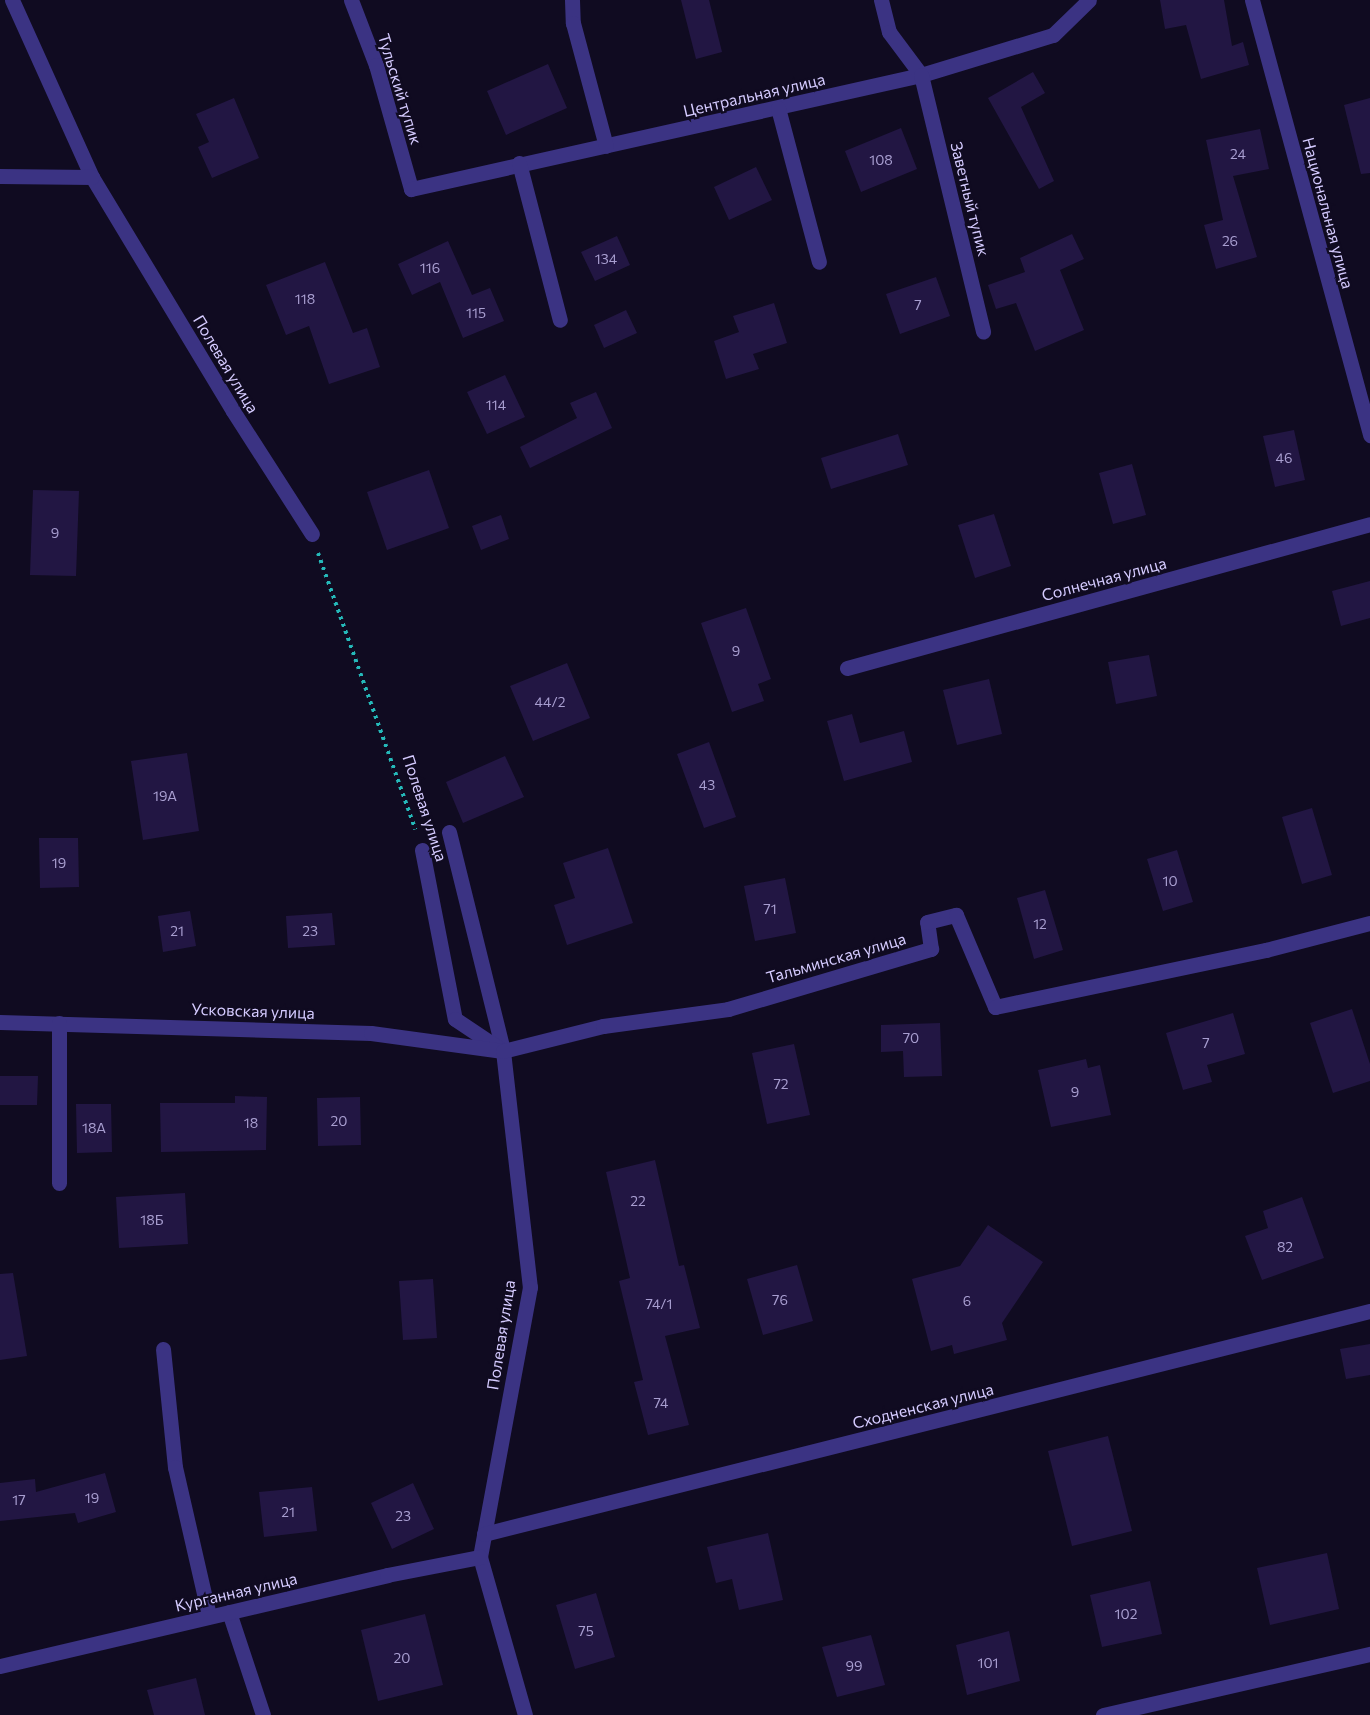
<!DOCTYPE html>
<html>
<head>
<meta charset="utf-8">
<style>
  body { margin:0 }
  #map { position:relative; width:1370px; height:1715px; overflow:hidden; background:#100b21; font-family:Commissioner,sans-serif }
  div>[style] { position:absolute }
  .building>* { inset:0; background:#221643 }
  .path>* { height:4px; margin-top:-2px; transform-origin:0; background:repeating-linear-gradient(90deg,#25b9b9 0 3px,transparent 0 7.5px) }
  .minor>* { height:15px; margin:-7.5px; padding:0 7.5px; transform-origin:7.5px; border-radius:7.5px; background:#3b3383 }
  span { translate:-50% -50%; white-space:nowrap; text-align:center; line-height:1.15; -webkit-text-stroke:4.5px #100b21; paint-order:stroke }
  .number-label { font-size:14px; color:#a89ed0 }
  .number-label span { -webkit-text-stroke-width:0 }
  .street-label { font-size:16px; color:#d5cbff }
</style>
</head>
<body>
<div id="map">
  <div class="building">
    <i style="clip-path:polygon(681px 0,709px 0,722px 52px,696px 59px)"></i>
    <i style="clip-path:polygon(1160px 0,1224px 0,1232px 46px,1243px 42px,1249px 65px,1201px 79px,1186px 25px,1165px 29px)"></i>
    <i style="clip-path:polygon(548px 64px,567px 108px,506px 135px,487px 91px)"></i>
    <i style="clip-path:polygon(1033px 72px,1045px 93px,1021px 107px,1054px 181px,1039px 189px,988px 98px)"></i>
    <i style="clip-path:polygon(234px 98px,259px 158px,212px 178px,198px 147px,209px 142px,196px 114px)"></i>
    <i style="clip-path:polygon(1370px 98px,1370px 173px,1361px 174px,1344px 105px)"></i>
    <i style="clip-path:polygon(901px 128px,917px 169px,861px 192px,845px 151px)"></i>
    <i style="clip-path:polygon(1260px 129px,1269px 169px,1233px 176px,1257px 257px,1216px 269px,1204px 225px,1223px 220px,1206px 140px)"></i>
    <i style="clip-path:polygon(756px 167px,772px 200px,729px 220px,714px 187px)"></i>
    <i style="clip-path:polygon(1072px 234px,1084px 259px,1060px 270px,1084px 330px,1035px 351px,1016px 303px,996px 309px,988px 285px,1025px 272px,1020px 258px)"></i>
    <i style="clip-path:polygon(617px 236px,630px 265px,595px 281px,581px 252px)"></i>
    <i style="clip-path:polygon(448px 241px,472px 295px,490px 288px,504px 321px,463px 338px,440px 282px,412px 295px,398px 264px)"></i>
    <i style="clip-path:polygon(325px 262px,353px 333px,367px 328px,380px 367px,329px 384px,309px 326px,286px 335px,266px 285px)"></i>
    <i style="clip-path:polygon(936px 277px,950px 316px,900px 334px,886px 294px)"></i>
    <i style="clip-path:polygon(774px 303px,787px 343px,753px 354px,759px 369px,726px 379px,714px 341px,739px 332px,733px 316px)"></i>
    <i style="clip-path:polygon(626px 310px,637px 333px,604px 348px,594px 325px)"></i>
    <i style="clip-path:polygon(505px 375px,525px 417px,487px 434px,467px 392px)"></i>
    <i style="clip-path:polygon(596px 392px,612px 428px,530px 468px,520px 447px,577px 418px,570px 403px)"></i>
    <i style="clip-path:polygon(1294px 430px,1305px 480px,1275px 487px,1263px 436px)"></i>
    <i style="clip-path:polygon(898px 434px,908px 465px,831px 489px,821px 458px)"></i>
    <i style="clip-path:polygon(1132px 464px,1146px 515px,1113px 524px,1099px 473px)"></i>
    <i style="clip-path:polygon(429px 470px,449px 528px,387px 550px,367px 492px)"></i>
    <i style="clip-path:polygon(33px 490px,79px 491px,76px 576px,30px 575px)"></i>
    <i style="clip-path:polygon(994px 514px,1011px 566px,975px 578px,958px 525px)"></i>
    <i style="clip-path:polygon(501px 515px,509px 539px,481px 550px,472px 526px)"></i>
    <i style="clip-path:polygon(1370px 581px,1370px 618px,1341px 626px,1332px 591px)"></i>
    <i style="clip-path:polygon(746px 608px,771px 679px,758px 684px,764px 701px,732px 712px,701px 623px)"></i>
    <i style="clip-path:polygon(1149px 655px,1157px 696px,1116px 704px,1108px 662px)"></i>
    <i style="clip-path:polygon(567px 663px,590px 718px,533px 741px,510px 686px)"></i>
    <i style="clip-path:polygon(989px 679px,1002px 734px,957px 745px,943px 690px)"></i>
    <i style="clip-path:polygon(852px 714px,860px 743px,904px 731px,912px 762px,844px 781px,827px 721px)"></i>
    <i style="clip-path:polygon(709px 742px,736px 817px,704px 828px,677px 754px)"></i>
    <i style="clip-path:polygon(187px 753px,199px 831px,143px 840px,131px 761px)"></i>
    <i style="clip-path:polygon(505px 756px,524px 797px,463px 823px,446px 782px)"></i>
    <i style="clip-path:polygon(1312px 808px,1332px 875px,1302px 884px,1282px 817px)"></i>
    <i style="clip-path:polygon(39px 838px,78px 838px,79px 887px,40px 888px)"></i>
    <i style="clip-path:polygon(608px 848px,633px 923px,567px 945px,554px 905px,575px 898px,563px 863px)"></i>
    <i style="clip-path:polygon(1177px 850px,1193px 902px,1163px 911px,1147px 859px)"></i>
    <i style="clip-path:polygon(785px 878px,796px 933px,755px 941px,744px 886px)"></i>
    <i style="clip-path:polygon(1045px 890px,1063px 950px,1034px 959px,1017px 898px)"></i>
    <i style="clip-path:polygon(190px 911px,196px 946px,163px 952px,158px 916px)"></i>
    <i style="clip-path:polygon(332px 913px,335px 945px,288px 948px,286px 916px)"></i>
    <i style="clip-path:polygon(1352px 1009px,1370px 1064px,1370px 1081px,1333px 1093px,1310px 1023px)"></i>
    <i style="clip-path:polygon(1233px 1013px,1245px 1054px,1207px 1065px,1212px 1082px,1183px 1090px,1166px 1033px)"></i>
    <i style="clip-path:polygon(940px 1023px,942px 1076px,904px 1077px,903px 1051px,881px 1052px,881px 1025px)"></i>
    <i style="clip-path:polygon(794px 1044px,810px 1115px,767px 1124px,752px 1053px)"></i>
    <i style="clip-path:polygon(1086px 1059px,1088px 1068px,1100px 1065px,1111px 1115px,1051px 1127px,1038px 1070px)"></i>
    <i style="clip-path:polygon(0 1076px,38px 1076px,37px 1105px,0 1105px)"></i>
    <i style="clip-path:polygon(235px 1096px,267px 1097px,266px 1150px,161px 1152px,160px 1103px,235px 1103px)"></i>
    <i style="clip-path:polygon(360px 1097px,361px 1145px,318px 1146px,317px 1098px)"></i>
    <i style="clip-path:polygon(76px 1104px,111px 1104px,112px 1152px,77px 1153px)"></i>
    <i style="clip-path:polygon(655px 1160px,679px 1266px,684px 1265px,700px 1328px,665px 1336px,689px 1425px,648px 1435px,634px 1382px,643px 1380px,619px 1281px,630px 1278px,606px 1172px)"></i>
    <i style="clip-path:polygon(185px 1193px,188px 1244px,119px 1248px,116px 1197px)"></i>
    <i style="clip-path:polygon(1302px 1197px,1324px 1258px,1262px 1280px,1245px 1236px,1268px 1228px,1263px 1211px)"></i>
    <i style="clip-path:polygon(988px 1225px,1043px 1262px,1002px 1323px,1007px 1340px,954px 1354px,952px 1345px,931px 1351px,912px 1279px,960px 1266px)"></i>
    <i style="clip-path:polygon(797px 1265px,813px 1321px,763px 1335px,747px 1279px)"></i>
    <i style="clip-path:polygon(13px 1273px,27px 1356px,0 1360px,0 1274px)"></i>
    <i style="clip-path:polygon(433px 1279px,437px 1338px,403px 1340px,399px 1281px)"></i>
    <i style="clip-path:polygon(1370px 1344px,1370px 1375px,1346px 1379px,1340px 1349px)"></i>
    <i style="clip-path:polygon(1108px 1436px,1132px 1531px,1072px 1546px,1048px 1451px)"></i>
    <i style="clip-path:polygon(105px 1473px,116px 1512px,78px 1523px,75px 1513px,0 1521px,0 1483px,35px 1479px,36px 1492px)"></i>
    <i style="clip-path:polygon(413px 1483px,434px 1529px,392px 1549px,371px 1503px)"></i>
    <i style="clip-path:polygon(312px 1487px,317px 1531px,264px 1537px,259px 1492px)"></i>
    <i style="clip-path:polygon(768px 1533px,783px 1600px,739px 1610px,732px 1579px,716px 1583px,707px 1547px)"></i>
    <i style="clip-path:polygon(1327px 1553px,1339px 1609px,1270px 1625px,1257px 1568px)"></i>
    <i style="clip-path:polygon(1150px 1581px,1162px 1634px,1102px 1647px,1090px 1595px)"></i>
    <i style="clip-path:polygon(596px 1593px,615px 1657px,575px 1669px,556px 1605px)"></i>
    <i style="clip-path:polygon(425px 1614px,443px 1685px,378px 1701px,361px 1630px)"></i>
    <i style="clip-path:polygon(1009px 1631px,1020px 1681px,967px 1695px,956px 1645px)"></i>
    <i style="clip-path:polygon(871px 1635px,885px 1685px,837px 1697px,822px 1647px)"></i>
    <i style="clip-path:polygon(196px 1678px,205px 1715px,154px 1715px,147px 1690px)"></i>
  </div>
  <div class="path">
    <i style="left:318px;top:553px;width:293px;rotate:70.6deg"></i>
  </div>
  <div class="minor">
    <i style="left:12px;top:0;width:194px;rotate:65.7deg"></i>
    <i style="left:92px;top:177px;width:273px;rotate:58.9deg"></i>
    <i style="left:233px;top:411px;width:146px;rotate:57.3deg"></i>
    <i style="left:351px;top:0;width:70px;rotate:69deg"></i>
    <i style="left:376px;top:65px;width:129px;rotate:74.2deg"></i>
    <i style="left:411px;top:189px;width:523px;rotate:-12.6deg"></i>
    <i style="left:921px;top:75px;width:138px;rotate:-16.9deg"></i>
    <i style="left:1053px;top:35px;width:50px;rotate:-44.2deg"></i>
    <i style="left:572px;top:0;width:23px;rotate:88deg"></i>
    <i style="left:573px;top:23px;width:127px;rotate:75deg"></i>
    <i style="left:881px;top:0;width:33px;rotate:76deg"></i>
    <i style="left:889px;top:32px;width:54px;rotate:53.3deg"></i>
    <i style="left:921px;top:75px;width:264px;rotate:76.4deg"></i>
    <i style="left:1252px;top:0;width:451px;rotate:74.8deg"></i>
    <i style="left:778px;top:108px;width:159px;rotate:75.1deg"></i>
    <i style="left:519px;top:163px;width:162px;rotate:75.4deg"></i>
    <i style="left:0;top:176px;width:92px;rotate:0.6deg"></i>
    <i style="left:847px;top:668px;width:542px;rotate:-15.39deg"></i>
    <i style="left:449px;top:832px;width:226px;rotate:76.1deg"></i>
    <i style="left:422px;top:850px;width:172px;rotate:79deg"></i>
    <i style="left:455px;top:1019px;width:58px;rotate:33.7deg"></i>
    <i style="left:503px;top:1051px;width:238px;rotate:83.5deg"></i>
    <i style="left:530px;top:1287px;width:275px;rotate:100.5deg"></i>
    <i style="left:480px;top:1557px;width:164px;rotate:74.1deg"></i>
    <i style="left:0;top:1022px;width:371px;rotate:1.7deg"></i>
    <i style="left:371px;top:1033px;width:133px;rotate:7.8deg"></i>
    <i style="left:503px;top:1051px;width:103px;rotate:-14deg"></i>
    <i style="left:603px;top:1026px;width:126px;rotate:-7.7deg"></i>
    <i style="left:728px;top:1009px;width:212px;rotate:-16.5deg"></i>
    <i style="left:931px;top:949px;width:27px;rotate:-98deg"></i>
    <i style="left:927px;top:922px;width:30px;rotate:-14deg"></i>
    <i style="left:956px;top:915px;width:100px;rotate:67deg"></i>
    <i style="left:995px;top:1007px;width:277px;rotate:-11.9deg"></i>
    <i style="left:1266px;top:950px;width:107px;rotate:-14.6deg"></i>
    <i style="left:59px;top:1183px;width:160px;rotate:-90deg"></i>
    <i style="left:163px;top:1349px;width:119px;rotate:84.2deg"></i>
    <i style="left:175px;top:1467px;width:153px;rotate:77.1deg"></i>
    <i style="left:484px;top:1534px;width:914px;rotate:-14.13deg"></i>
    <i style="left:229px;top:1612px;width:108px;rotate:71.7deg"></i>
    <i style="left:0;top:1666px;width:398px;rotate:-13.2deg"></i>
    <i style="left:387px;top:1575px;width:95px;rotate:-11deg"></i>
    <i style="left:1103px;top:1715px;width:274px;rotate:-12.9deg"></i>
  </div>
  <div class="number-label">
    <span style="left:1238px;top:154px">24</span>
    <span style="left:881px;top:160px">108</span>
    <span style="left:1230px;top:241px">26</span>
    <span style="left:606px;top:259px">134</span>
    <span style="left:430px;top:268px">116</span>
    <span style="left:305px;top:299px">118</span>
    <span style="left:918px;top:305px">7</span>
    <span style="left:476px;top:313px">115</span>
    <span style="left:496px;top:405px">114</span>
    <span style="left:1284px;top:458px">46</span>
    <span style="left:55px;top:533px">9</span>
    <span style="left:736px;top:651px">9</span>
    <span style="left:550px;top:702px">44/2</span>
    <span style="left:707px;top:785px">43</span>
    <span style="left:165px;top:796px">19А</span>
    <span style="left:59px;top:863px">19</span>
    <span style="left:1170px;top:881px">10</span>
    <span style="left:770px;top:909px">71</span>
    <span style="left:1040px;top:924px">12</span>
    <span style="left:177px;top:931px">21</span>
    <span style="left:310px;top:931px">23</span>
    <span style="left:911px;top:1038px">70</span>
    <span style="left:1206px;top:1043px">7</span>
    <span style="left:781px;top:1084px">72</span>
    <span style="left:1075px;top:1092px">9</span>
    <span style="left:339px;top:1121px">20</span>
    <span style="left:251px;top:1123px">18</span>
    <span style="left:94px;top:1128px">18А</span>
    <span style="left:638px;top:1201px">22</span>
    <span style="left:152px;top:1220px">18Б</span>
    <span style="left:1285px;top:1247px">82</span>
    <span style="left:780px;top:1300px">76</span>
    <span style="left:967px;top:1301px">6</span>
    <span style="left:659px;top:1304px">74/1</span>
    <span style="left:661px;top:1403px">74</span>
    <span style="left:92px;top:1498px">19</span>
    <span style="left:19px;top:1500px">17</span>
    <span style="left:288px;top:1512px">21</span>
    <span style="left:403px;top:1516px">23</span>
    <span style="left:1126px;top:1614px">102</span>
    <span style="left:586px;top:1631px">75</span>
    <span style="left:402px;top:1658px">20</span>
    <span style="left:988px;top:1663px">101</span>
    <span style="left:854px;top:1666px">99</span>
  </div>
  <div class="street-label">
    <span style="left:400px;top:89px;rotate:73deg">Тульский тупик</span>
    <span style="left:754px;top:95px;rotate:-13deg">Центральная улица</span>
    <span style="left:970px;top:199px;rotate:76deg">Заветный тупик</span>
    <span style="left:1328px;top:213px;rotate:75deg">Национальная улица</span>
    <span style="left:226px;top:364px;rotate:59deg">Полевая улица</span>
    <span style="left:1104px;top:579px;rotate:-15deg">Солнечная улица</span>
    <span style="left:425px;top:808px;rotate:72deg">Полевая улица</span>
    <span style="left:836px;top:958px;rotate:-16deg">Тальминская улица</span>
    <span style="left:253px;top:1011px;rotate:2deg">Усковская улица</span>
    <span style="left:501px;top:1335px;rotate:-81deg">Полевая улица</span>
    <span style="left:923px;top:1406px;rotate:-14deg">Сходненская улица</span>
    <span style="left:236px;top:1592px;rotate:-13deg">Курганная улица</span>
  </div>
</div>
</body>
</html>
